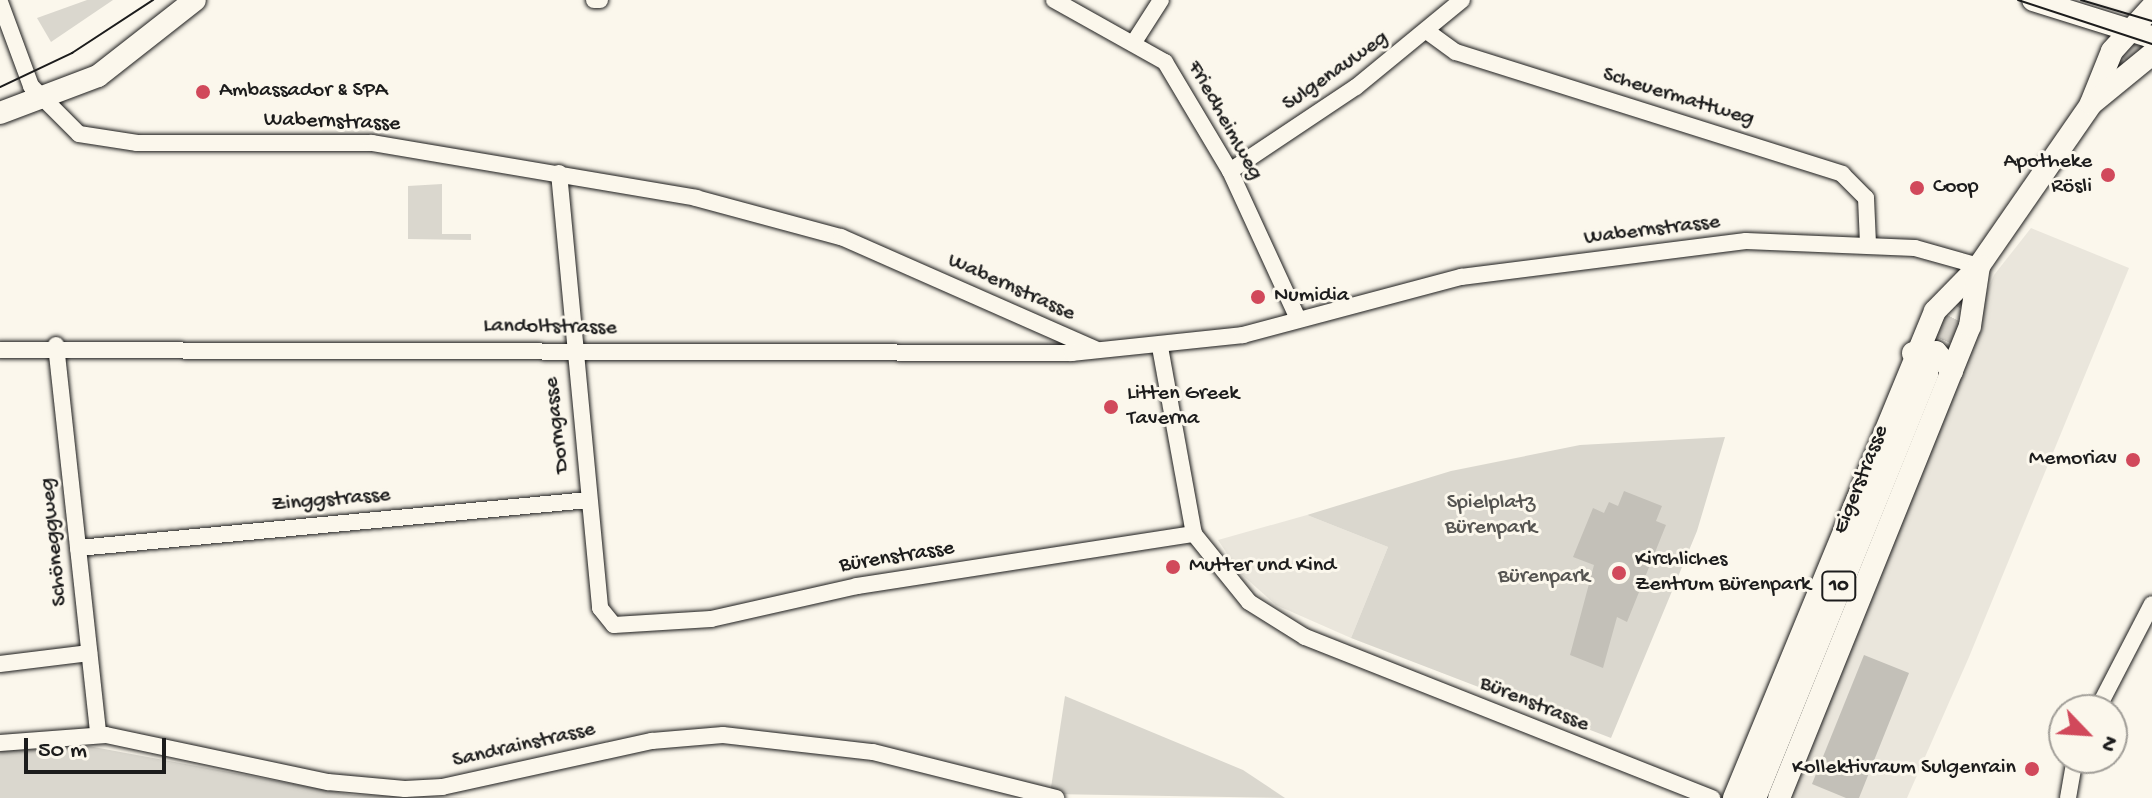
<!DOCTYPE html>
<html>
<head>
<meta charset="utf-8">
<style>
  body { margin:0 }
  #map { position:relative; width:2152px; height:798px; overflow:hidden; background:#fbf7ec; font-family:"Gochi Hand",sans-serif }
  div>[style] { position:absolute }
  .built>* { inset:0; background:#eae6dc }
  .green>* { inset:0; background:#dad7ce }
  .building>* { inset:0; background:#c3c0b8 }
  .primary-tunnel>* { height:24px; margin-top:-12px; transform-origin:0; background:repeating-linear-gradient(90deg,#dad6cd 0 24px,transparent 0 36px) }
  .roads { filter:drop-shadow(0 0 2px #1c1c1c) drop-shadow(0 0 2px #1c1c1c) }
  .minor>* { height:16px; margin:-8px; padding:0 8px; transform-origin:8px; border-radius:8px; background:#fbf7ec }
  .secondary>* { height:22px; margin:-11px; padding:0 11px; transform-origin:11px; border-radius:11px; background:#fbf7ec }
  .primary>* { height:24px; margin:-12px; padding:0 12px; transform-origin:12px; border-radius:12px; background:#fbf7ec }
  .tram>* { height:2px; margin:-1px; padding:0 1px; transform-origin:1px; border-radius:1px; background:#1c1c1c }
  .dots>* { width:22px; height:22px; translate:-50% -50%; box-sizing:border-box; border:4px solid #fbf7ec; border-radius:50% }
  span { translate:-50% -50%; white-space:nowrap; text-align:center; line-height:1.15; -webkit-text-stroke:6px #fbf7ec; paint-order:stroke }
  .shield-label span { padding:2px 6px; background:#fbf7ec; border:2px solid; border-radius:6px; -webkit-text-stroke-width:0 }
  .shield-label { font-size:20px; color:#1c1c1c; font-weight:700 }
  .street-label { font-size:22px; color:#1c1c1c }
  .poi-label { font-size:22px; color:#1c1c1c }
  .left { translate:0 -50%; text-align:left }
  .right { translate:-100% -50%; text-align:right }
  .park-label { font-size:22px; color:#555451 }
  .north { position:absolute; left:2048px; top:694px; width:80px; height:80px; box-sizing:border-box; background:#fbf7ec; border:2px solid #a29f99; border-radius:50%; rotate:115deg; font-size:22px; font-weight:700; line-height:32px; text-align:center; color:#1c1c1c }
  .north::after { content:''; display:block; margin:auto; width:28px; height:36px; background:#d1495b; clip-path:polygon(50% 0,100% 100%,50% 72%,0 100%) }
  .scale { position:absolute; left:24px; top:738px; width:142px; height:36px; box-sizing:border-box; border:4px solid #1c1c1c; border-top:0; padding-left:10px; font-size:24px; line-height:28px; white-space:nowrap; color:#1c1c1c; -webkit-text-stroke:6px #fbf7ec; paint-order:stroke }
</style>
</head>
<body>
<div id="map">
  <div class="built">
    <i style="clip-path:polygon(2031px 228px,2129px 268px,1969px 657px,1907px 798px,1778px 798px,1994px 275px)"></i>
    <i style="clip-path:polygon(1307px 515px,1388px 547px,1351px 638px,1276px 605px,1239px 572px,1218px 540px)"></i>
  </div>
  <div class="green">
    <i style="clip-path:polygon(87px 0,113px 0,51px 42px,37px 18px)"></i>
    <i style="clip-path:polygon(442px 184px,442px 234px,471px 234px,471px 240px,408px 239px,408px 186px)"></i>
    <i style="clip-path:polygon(1725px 437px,1697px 531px,1611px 738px,1351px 638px,1388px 547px,1307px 515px,1451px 471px,1580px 445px)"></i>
    <i style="clip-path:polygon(1065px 696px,1243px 770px,1285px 798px,1050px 794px)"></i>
    <i style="clip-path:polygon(72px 743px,353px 795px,472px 798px,0 798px,0 750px)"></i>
  </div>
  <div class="building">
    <i style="clip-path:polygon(1624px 491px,1662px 506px,1656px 521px,1666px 525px,1627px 622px,1617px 617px,1603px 668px,1570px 655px,1594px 565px,1573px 557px,1593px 508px,1604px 513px,1609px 502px,1618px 506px)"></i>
    <i style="clip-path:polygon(1864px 655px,1909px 673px,1859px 798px,1846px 798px,1812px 784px)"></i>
  </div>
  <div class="primary-tunnel">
    <i style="left:2101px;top:86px;width:75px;rotate:-47.2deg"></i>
    <i style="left:1927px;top:372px;width:111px;rotate:-64.4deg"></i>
  </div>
  <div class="roads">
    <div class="minor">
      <i style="left:594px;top:0;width:6px"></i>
      <i style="left:1054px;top:0;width:127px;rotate:29.2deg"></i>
      <i style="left:1165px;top:62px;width:127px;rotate:59.2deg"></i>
      <i style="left:1230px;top:171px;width:163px;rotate:65.3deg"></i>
      <i style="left:0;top:2px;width:90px;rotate:69.7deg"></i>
      <i style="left:31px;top:86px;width:68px;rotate:45deg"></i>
      <i style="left:79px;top:134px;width:59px;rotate:8.8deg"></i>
      <i style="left:137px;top:143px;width:235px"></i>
      <i style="left:372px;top:143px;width:329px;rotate:9.6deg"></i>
      <i style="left:696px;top:198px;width:150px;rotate:15.1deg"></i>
      <i style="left:841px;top:237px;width:278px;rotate:23.8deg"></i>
      <i style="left:1428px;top:32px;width:34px;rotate:36deg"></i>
      <i style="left:1456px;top:52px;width:405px;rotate:17.5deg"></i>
      <i style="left:1842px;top:174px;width:34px;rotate:45deg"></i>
      <i style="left:1866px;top:198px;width:46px;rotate:87.5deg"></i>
      <i style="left:1136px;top:39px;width:46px;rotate:-57.3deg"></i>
      <i style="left:1230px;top:171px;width:151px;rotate:-33.7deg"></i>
      <i style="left:1356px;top:87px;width:137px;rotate:-39.4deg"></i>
      <i style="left:559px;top:173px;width:437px;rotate:84.6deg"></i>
      <i style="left:600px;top:608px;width:22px;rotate:51deg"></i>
      <i style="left:614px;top:625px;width:97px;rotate:-3.5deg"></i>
      <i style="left:711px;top:619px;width:150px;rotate:-12.7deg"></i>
      <i style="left:857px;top:586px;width:341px;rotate:-8.8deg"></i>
      <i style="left:56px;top:345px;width:391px;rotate:83.8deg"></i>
      <i style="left:1160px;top:347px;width:190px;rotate:79.7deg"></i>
      <i style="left:1194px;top:534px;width:87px;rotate:51deg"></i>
      <i style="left:1249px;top:602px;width:66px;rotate:32deg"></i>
      <i style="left:1305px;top:637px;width:438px;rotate:21.6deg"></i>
      <i style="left:0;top:350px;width:1072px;rotate:0.16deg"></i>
      <i style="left:1072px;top:353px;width:172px;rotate:-6deg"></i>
      <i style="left:1243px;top:335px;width:226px;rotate:-14.9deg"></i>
      <i style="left:1461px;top:277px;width:287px;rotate:-7.2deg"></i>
      <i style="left:1746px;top:241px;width:169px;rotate:2.4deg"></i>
      <i style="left:1915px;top:248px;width:66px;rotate:15.7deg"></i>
      <i style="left:78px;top:548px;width:513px;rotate:-5.37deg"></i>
      <i style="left:0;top:664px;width:90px;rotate:-7deg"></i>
      <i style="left:2097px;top:710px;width:119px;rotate:-62.6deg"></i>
      <i style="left:0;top:743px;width:106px;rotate:-4.3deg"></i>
      <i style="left:106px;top:735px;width:227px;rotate:12deg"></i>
      <i style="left:328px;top:782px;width:77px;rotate:5.2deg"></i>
      <i style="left:405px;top:789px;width:37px;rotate:-3deg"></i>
      <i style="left:442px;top:787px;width:215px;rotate:-12.4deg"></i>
      <i style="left:652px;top:741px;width:71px;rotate:-4.8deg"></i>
      <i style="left:723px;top:735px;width:151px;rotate:6.5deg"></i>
      <i style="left:873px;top:752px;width:189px;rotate:14.1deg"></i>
      <i style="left:2068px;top:798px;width:41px;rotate:-80.1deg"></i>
    </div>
    <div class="secondary">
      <i style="left:2033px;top:0;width:125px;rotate:17.3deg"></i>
      <i style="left:2091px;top:103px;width:56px;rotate:-68deg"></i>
      <i style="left:2112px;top:51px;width:59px;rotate:-47.7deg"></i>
      <i style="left:0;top:113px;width:105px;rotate:-20.7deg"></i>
      <i style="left:98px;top:76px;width:123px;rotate:-38.1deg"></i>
      <i style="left:1913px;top:353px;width:23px;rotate:-2deg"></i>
      <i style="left:1936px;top:352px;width:25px;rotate:50deg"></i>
      <i style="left:1734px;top:798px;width:527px;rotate:-67.57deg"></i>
      <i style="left:1935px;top:311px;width:63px;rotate:-45.6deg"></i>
      <i style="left:1979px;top:266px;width:197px;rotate:-55.3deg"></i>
      <i style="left:2091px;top:104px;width:79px;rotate:-39.3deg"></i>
      <i style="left:1779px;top:798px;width:509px;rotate:-67.97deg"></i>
      <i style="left:1970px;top:326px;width:61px;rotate:-81.5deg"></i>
    </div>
    <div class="primary">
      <i style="left:1754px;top:798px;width:458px;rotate:-67.9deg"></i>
    </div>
  </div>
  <div class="tram">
    <i style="left:2018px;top:0;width:141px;rotate:18.2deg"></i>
    <i style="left:2081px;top:0;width:74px;rotate:16.5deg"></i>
    <i style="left:0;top:87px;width:80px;rotate:-25.3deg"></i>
    <i style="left:72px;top:53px;width:97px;rotate:-33.2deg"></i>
  </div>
  <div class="dots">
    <i style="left:203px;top:92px;background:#d1495b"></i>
    <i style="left:2108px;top:175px;background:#d1495b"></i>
    <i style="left:1917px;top:188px;background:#d1495b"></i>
    <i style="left:1258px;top:297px;background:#d1495b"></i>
    <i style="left:1111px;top:407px;background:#d1495b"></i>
    <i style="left:2133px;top:460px;background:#d1495b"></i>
    <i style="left:1173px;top:567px;background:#d1495b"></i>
    <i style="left:1619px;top:573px;background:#d1495b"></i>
    <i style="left:2032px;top:769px;background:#d1495b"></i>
  </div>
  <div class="shield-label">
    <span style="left:1839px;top:586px">10</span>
  </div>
  <div class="street-label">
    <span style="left:1336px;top:72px;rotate:-35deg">Sulgenauweg</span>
    <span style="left:1678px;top:98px;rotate:17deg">Scheuermattweg</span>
    <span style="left:1224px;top:121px;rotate:61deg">Friedheimweg</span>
    <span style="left:332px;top:123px;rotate:2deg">Wabernstrasse</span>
    <span style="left:1652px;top:231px;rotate:-7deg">Wabernstrasse</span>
    <span style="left:1011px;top:288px;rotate:24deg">Wabernstrasse</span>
    <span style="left:550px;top:328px;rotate:1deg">Landoltstrasse</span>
    <span style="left:558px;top:425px;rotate:-97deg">Dorngasse</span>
    <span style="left:1862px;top:480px;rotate:-68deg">Eigerstrasse</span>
    <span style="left:331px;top:501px;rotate:-5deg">Zinggstrasse</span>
    <span style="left:55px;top:542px;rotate:-96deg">Schöneggweg</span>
    <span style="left:897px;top:558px;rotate:-9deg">Bürenstrasse</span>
    <span style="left:1534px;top:705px;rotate:22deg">Bürenstrasse</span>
    <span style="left:524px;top:746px;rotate:-13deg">Sandrainstrasse</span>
  </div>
  <div class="poi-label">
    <span class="left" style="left:219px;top:92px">Ambassador &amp; SPA</span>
    <span class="right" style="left:2092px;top:175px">Apotheke<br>Rösli</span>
    <span class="left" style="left:1933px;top:188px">Coop</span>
    <span class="left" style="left:1274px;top:297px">Numidia</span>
    <span class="left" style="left:1127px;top:407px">Litten Greek<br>Taverna</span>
    <span class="right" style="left:2117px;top:460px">Memoriav</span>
    <span class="left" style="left:1635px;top:573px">Kirchliches<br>Zentrum Bürenpark</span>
    <span class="left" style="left:1189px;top:567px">Mutter und Kind</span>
    <span class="right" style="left:2016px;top:769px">Kollektivraum Sulgenrain</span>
  </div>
  <div class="park-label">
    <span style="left:1491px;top:516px">Spielplatz<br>Bürenpark</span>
    <span style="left:1544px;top:578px">Bürenpark</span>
  </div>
  <div class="north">N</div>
  <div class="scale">50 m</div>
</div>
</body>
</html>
